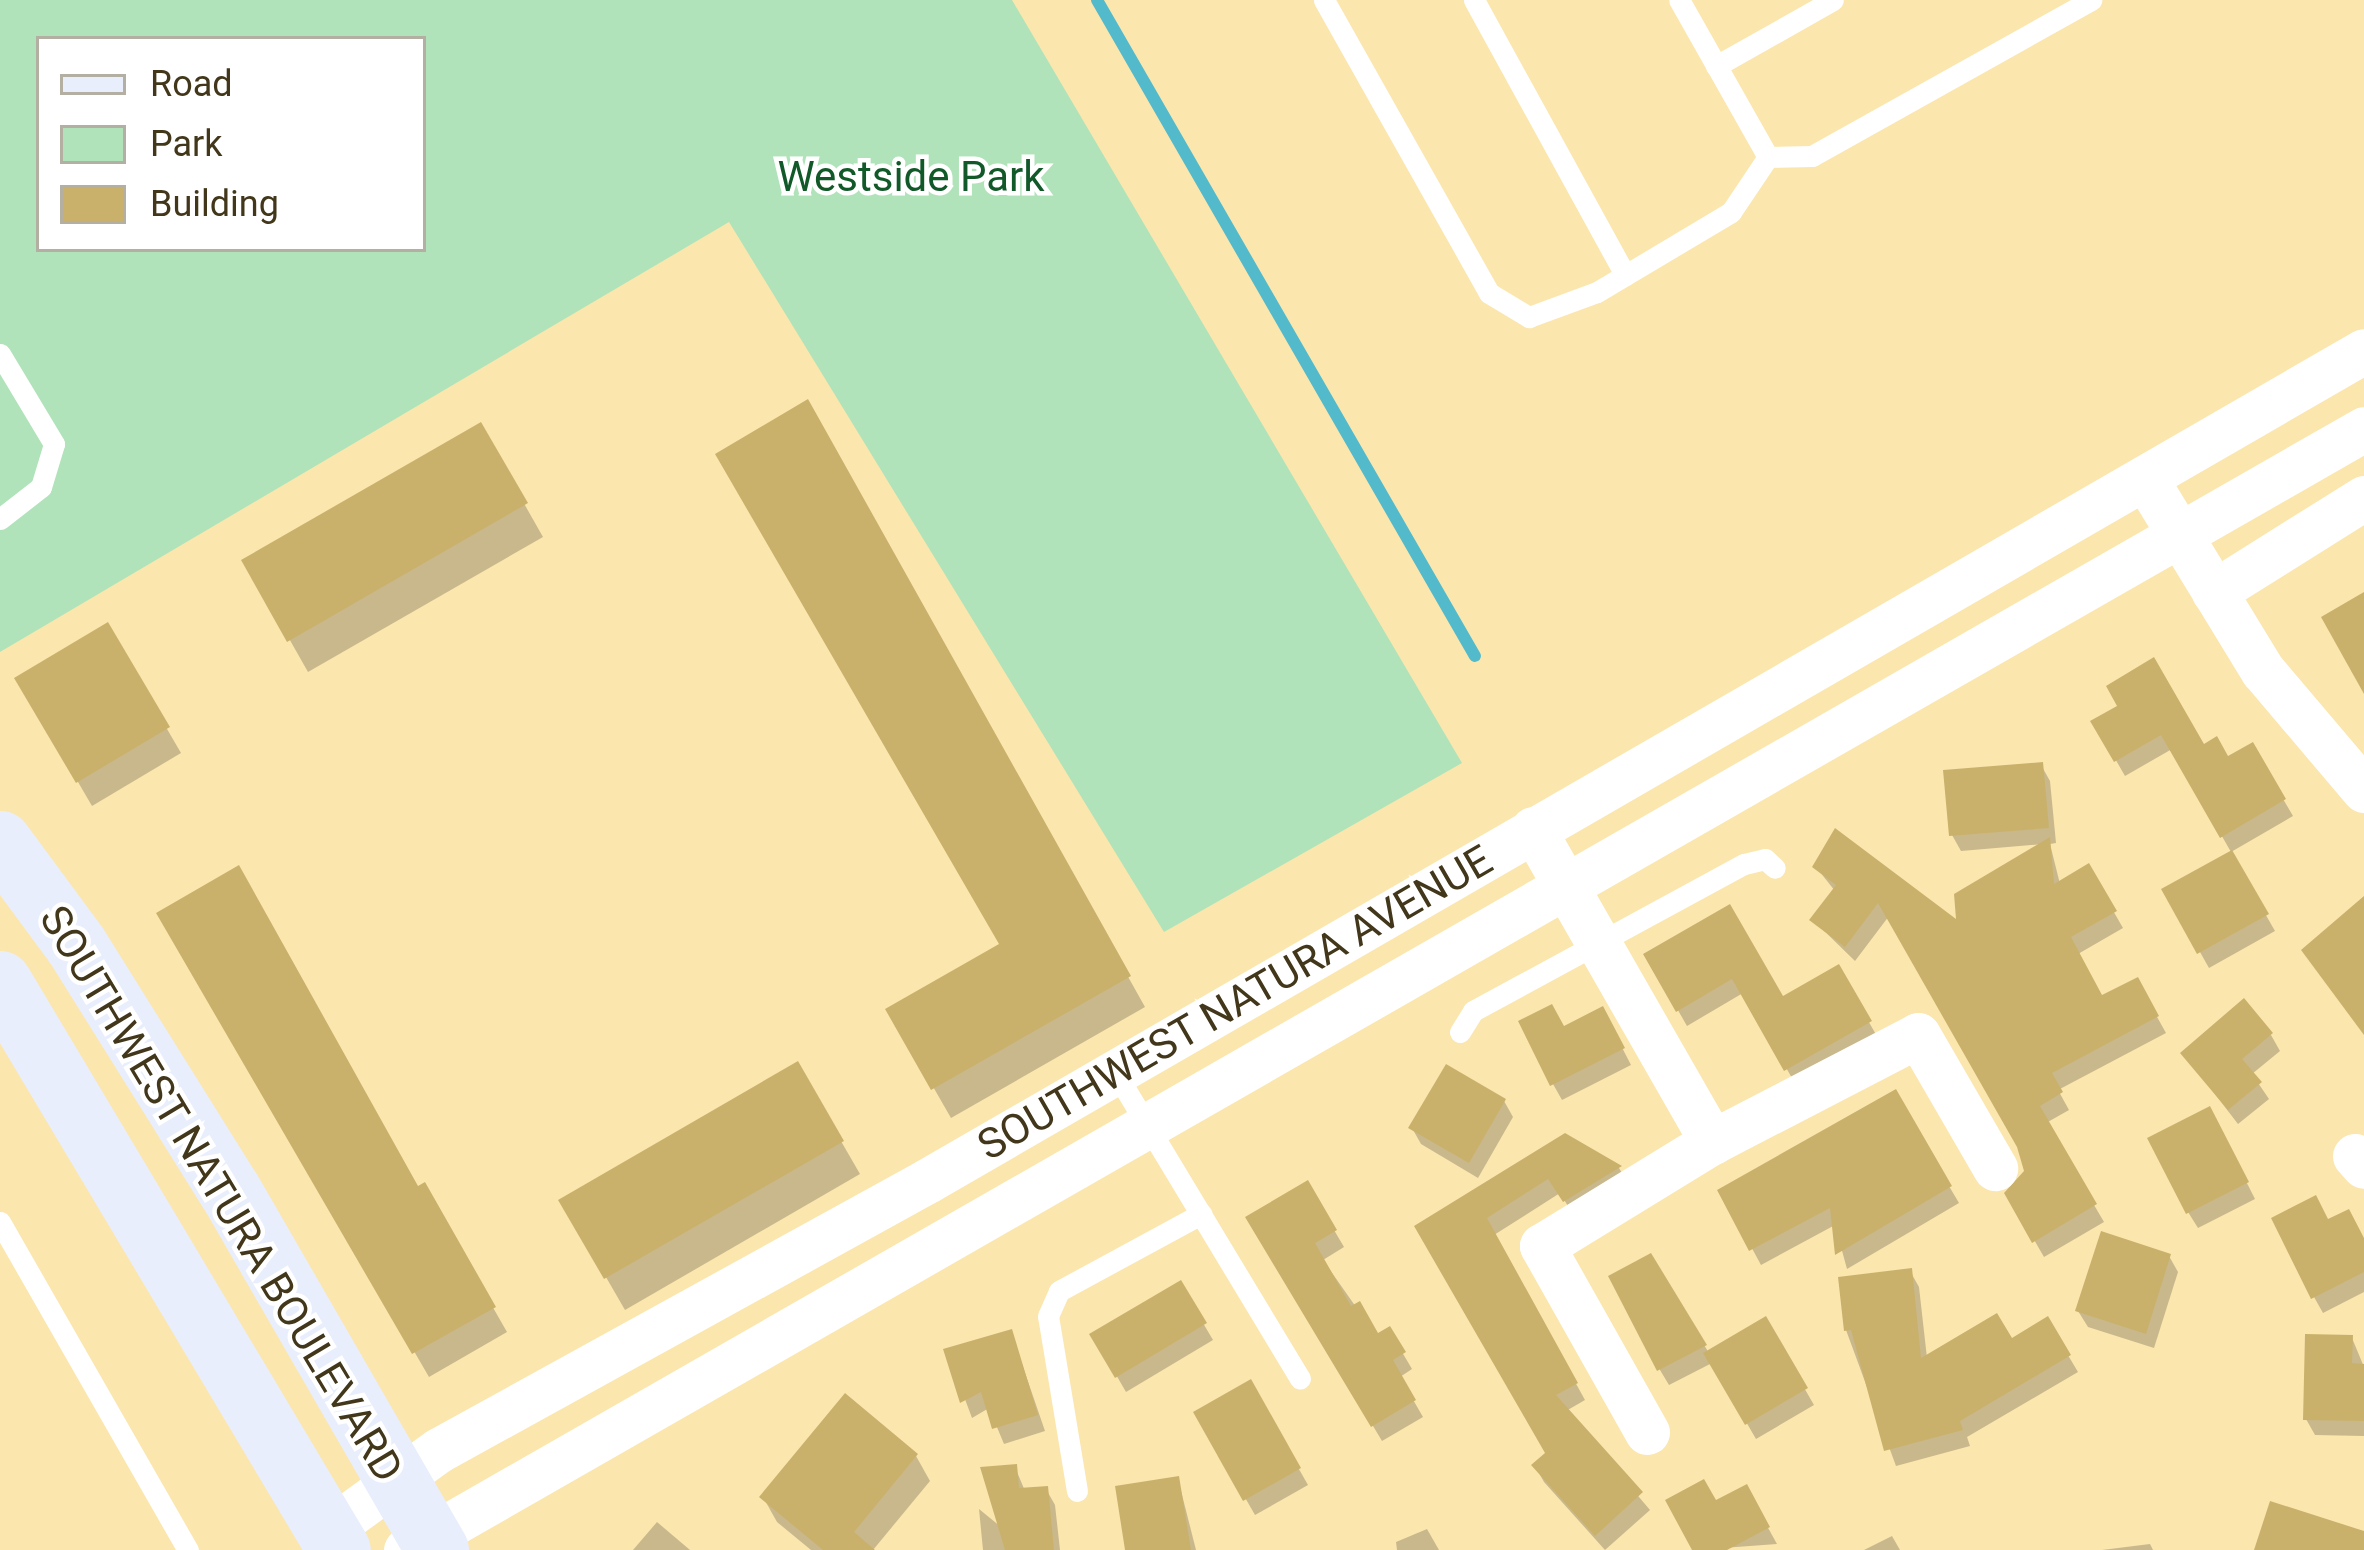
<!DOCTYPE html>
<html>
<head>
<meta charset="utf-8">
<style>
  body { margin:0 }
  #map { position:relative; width:2364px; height:1550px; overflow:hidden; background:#fbe6ae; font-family:Roboto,sans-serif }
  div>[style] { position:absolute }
  .green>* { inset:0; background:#b0e3b9 }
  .shadow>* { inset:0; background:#0003 }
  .stream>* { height:12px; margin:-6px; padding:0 6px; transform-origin:6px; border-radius:6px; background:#53bacb }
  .building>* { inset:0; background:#cab16b }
  .lane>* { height:21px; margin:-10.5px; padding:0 10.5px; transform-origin:10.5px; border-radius:10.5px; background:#fff }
  .street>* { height:45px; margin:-22.5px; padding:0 22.5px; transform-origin:22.5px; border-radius:22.5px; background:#fff }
  .secondary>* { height:63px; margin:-31.5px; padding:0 31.5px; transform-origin:31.5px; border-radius:31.5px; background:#e9eefd }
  span { translate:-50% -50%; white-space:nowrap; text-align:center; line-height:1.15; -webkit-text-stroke:9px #fff; paint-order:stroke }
  .park-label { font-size:42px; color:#125929 }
  .street-label { font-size:42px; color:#42371a }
  .legend { position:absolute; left:36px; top:36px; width:390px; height:216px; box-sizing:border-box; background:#fff; border:3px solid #b3afa3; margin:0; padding:15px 21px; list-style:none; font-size:36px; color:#42371a }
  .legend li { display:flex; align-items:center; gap:24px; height:60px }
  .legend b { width:60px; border:3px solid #b3afa3 }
</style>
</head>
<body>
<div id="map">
  <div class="green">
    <i style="clip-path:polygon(evenodd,0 0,1012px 0,1462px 763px,1164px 932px,729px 222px,0 652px,0 0,39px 39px,423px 39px,423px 249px,39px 249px,39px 39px)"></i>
  </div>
  <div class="shadow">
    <i style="clip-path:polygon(807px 404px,1145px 1007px,951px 1118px,889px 1010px,1003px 945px)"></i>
    <i style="clip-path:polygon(480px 426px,543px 537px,308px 672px,245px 561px)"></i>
    <i style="clip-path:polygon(107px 626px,181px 753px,92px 806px,18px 679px)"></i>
    <i style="clip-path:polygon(2121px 707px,2227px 760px,2252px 746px,2293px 816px,2231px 852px,2172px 749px,2125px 776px,2094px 722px)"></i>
    <i style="clip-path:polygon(2041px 765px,2050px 781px,2056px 843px,2050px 844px,2060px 884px,2088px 867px,2123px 928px,2078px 954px,2101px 999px,2137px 981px,2166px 1033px,2058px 1090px,2069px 1110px,2046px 1123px,2104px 1222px,2044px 1257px,2007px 1193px,2027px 1172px,2019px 1146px,1889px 916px,1855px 961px,1813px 920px,1835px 891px,1816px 867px,1960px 926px,2044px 844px,1961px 851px,1952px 835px)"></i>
    <i style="clip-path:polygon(2231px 854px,2275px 931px,2209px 968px,2165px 890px)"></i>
    <i style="clip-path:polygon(1729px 908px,1782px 1000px,1838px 968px,1878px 1038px,1796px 1085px,1743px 993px,1687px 1026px,1647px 956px)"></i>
    <i style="clip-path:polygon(160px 914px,417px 1190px,424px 1187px,507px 1332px,429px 1377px)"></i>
    <i style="clip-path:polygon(1563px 1030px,1613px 1030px,1631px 1065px,1562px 1100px,1553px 1084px)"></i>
    <i style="clip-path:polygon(2271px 1035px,2280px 1051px,2252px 1074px,2269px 1099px,2238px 1124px,2184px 1054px)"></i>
    <i style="clip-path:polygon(797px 1065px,860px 1174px,625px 1310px,562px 1201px)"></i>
    <i style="clip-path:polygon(1894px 1093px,1959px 1203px,1847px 1269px,1835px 1225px,1761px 1265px,1721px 1191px)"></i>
    <i style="clip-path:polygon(1504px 1101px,1513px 1117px,1478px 1178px,1421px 1144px,1412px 1128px)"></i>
    <i style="clip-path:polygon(2218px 1126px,2255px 1199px,2198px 1228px,2188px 1212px)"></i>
    <i style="clip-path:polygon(1565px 1136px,1619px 1168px,1628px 1183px,1574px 1216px,1560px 1193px,1494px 1235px,1585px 1400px,1566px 1411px,1650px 1510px,1605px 1550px,1544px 1482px,1535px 1466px,1549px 1453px,1418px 1227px)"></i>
    <i style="clip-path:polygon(1307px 1184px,1344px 1247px,1323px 1260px,1377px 1337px,1389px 1330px,1412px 1369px,1400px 1377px,1423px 1417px,1382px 1441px,1249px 1218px)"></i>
    <i style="clip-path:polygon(2328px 1222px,2364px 1242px,2364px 1292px,2323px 1313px,2314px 1297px)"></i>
    <i style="clip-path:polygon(2169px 1256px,2178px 1272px,2154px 1348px,2088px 1327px,2078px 1311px)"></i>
    <i style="clip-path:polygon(1650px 1257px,1709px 1353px,1765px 1320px,1814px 1405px,1756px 1439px,1712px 1363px,1669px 1385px,1660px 1370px)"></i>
    <i style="clip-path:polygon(1910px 1271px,1919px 1287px,1927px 1358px,2011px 1342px,2047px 1320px,2078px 1372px,1967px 1437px,1970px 1446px,1896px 1466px,1846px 1330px)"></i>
    <i style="clip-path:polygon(1180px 1284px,1213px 1340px,1126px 1392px,1093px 1335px)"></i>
    <i style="clip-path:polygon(1011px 1332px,1045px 1431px,1004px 1444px,989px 1408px,972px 1418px,947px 1351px)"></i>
    <i style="clip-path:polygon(2352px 1338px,2364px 1367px,2364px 1436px,2315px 1435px,2306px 1419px)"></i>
    <i style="clip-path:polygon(1250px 1383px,1308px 1485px,1255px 1515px,1197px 1414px)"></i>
    <i style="clip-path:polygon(916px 1456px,930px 1481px,873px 1550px,811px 1550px,777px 1522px,763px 1497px)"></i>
    <i style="clip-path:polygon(1015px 1467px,1025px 1491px,1046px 1489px,1055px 1505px,1060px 1550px,983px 1550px,979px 1509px,1001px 1527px)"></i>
    <i style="clip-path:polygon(1178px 1479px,1196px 1550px,1128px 1550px)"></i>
    <i style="clip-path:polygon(1746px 1488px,1777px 1544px,1695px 1550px,1715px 1504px)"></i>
    <i style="clip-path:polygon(657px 1522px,690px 1550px,633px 1550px)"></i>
    <i style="clip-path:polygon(1427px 1529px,1439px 1550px,1397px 1550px,1396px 1542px)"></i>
    <i style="clip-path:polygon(1892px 1536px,1900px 1550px,1864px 1550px)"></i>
    <i style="clip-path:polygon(2150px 1544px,2153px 1550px,2102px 1550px)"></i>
  </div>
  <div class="stream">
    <i style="left:1097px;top:0;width:757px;rotate:60.05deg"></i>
  </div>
  <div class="building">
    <i style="clip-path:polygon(808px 399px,1131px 976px,931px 1090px,885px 1009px,999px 944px,715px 454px)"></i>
    <i style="clip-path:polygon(481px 422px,528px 503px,287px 642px,241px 560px)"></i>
    <i style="clip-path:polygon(2364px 592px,2364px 694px,2321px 617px)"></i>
    <i style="clip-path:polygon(108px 622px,170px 727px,76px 783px,14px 678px)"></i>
    <i style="clip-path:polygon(2154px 657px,2204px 744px,2217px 736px,2228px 756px,2253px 742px,2286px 799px,2220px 838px,2161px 735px,2114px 762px,2090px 721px,2117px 706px,2106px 686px)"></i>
    <i style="clip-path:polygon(2043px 762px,2049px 828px,1949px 836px,1943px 770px)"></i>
    <i style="clip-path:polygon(1835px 828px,1956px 919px,1954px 894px,2050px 837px,2054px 884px,2089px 863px,2117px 911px,2071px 937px,2102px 995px,2138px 977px,2159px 1016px,2052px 1073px,2063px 1092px,2040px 1106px,2097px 1204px,2032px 1243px,2004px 1193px,2024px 1171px,2017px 1147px,1878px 903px,1845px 947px,1809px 920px,1836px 885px,1812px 867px)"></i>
    <i style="clip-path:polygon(2232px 850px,2269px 914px,2197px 954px,2161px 889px)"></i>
    <i style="clip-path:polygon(239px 865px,418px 1186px,425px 1182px,496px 1307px,412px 1354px,156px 913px)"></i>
    <i style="clip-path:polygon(2364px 896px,2364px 1035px,2301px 950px)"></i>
    <i style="clip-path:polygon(1730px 904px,1783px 996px,1839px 964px,1872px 1021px,1784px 1071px,1732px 979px,1676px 1012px,1643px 954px)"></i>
    <i style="clip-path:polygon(2244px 998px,2273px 1033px,2242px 1059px,2262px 1082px,2228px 1110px,2180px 1053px)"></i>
    <i style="clip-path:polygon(1552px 1004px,1564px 1026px,1603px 1006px,1625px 1048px,1550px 1086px,1518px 1021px)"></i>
    <i style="clip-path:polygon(798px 1061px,844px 1141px,604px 1279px,558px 1200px)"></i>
    <i style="clip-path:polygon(1446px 1064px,1506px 1099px,1469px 1163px,1408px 1128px)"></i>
    <i style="clip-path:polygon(1896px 1089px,1952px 1186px,1835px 1255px,1830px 1208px,1749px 1251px,1717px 1190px)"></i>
    <i style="clip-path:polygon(2210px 1106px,2249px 1182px,2186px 1214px,2147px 1138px)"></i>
    <i style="clip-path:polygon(1565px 1133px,1622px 1166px,1563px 1202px,1548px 1179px,1487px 1218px,1578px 1383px,1556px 1395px,1643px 1492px,1595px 1536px,1531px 1465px,1545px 1453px,1414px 1226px)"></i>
    <i style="clip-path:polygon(1308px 1180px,1337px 1230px,1315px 1243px,1351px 1306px,1360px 1301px,1378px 1333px,1390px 1326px,1406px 1352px,1393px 1360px,1416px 1400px,1371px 1427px,1245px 1217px)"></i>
    <i style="clip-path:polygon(2316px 1195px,2328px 1219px,2349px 1209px,2364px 1238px,2364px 1272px,2311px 1299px,2271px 1218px)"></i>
    <i style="clip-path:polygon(2101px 1231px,2171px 1254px,2146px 1334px,2075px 1311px)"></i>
    <i style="clip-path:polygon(1651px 1253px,1707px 1345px,1657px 1371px,1608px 1276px)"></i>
    <i style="clip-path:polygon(1912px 1268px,1921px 1358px,1997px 1313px,2012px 1338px,2048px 1316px,2071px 1355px,1960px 1421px,1963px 1430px,1884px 1451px,1851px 1330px,1844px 1331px,1838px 1277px)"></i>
    <i style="clip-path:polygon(1181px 1280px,1207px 1323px,1115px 1378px,1089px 1334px)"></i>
    <i style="clip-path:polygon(1766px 1316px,1808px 1388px,1745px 1425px,1703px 1353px)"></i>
    <i style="clip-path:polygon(1012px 1329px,1038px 1415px,992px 1429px,981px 1392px,960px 1403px,943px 1349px)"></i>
    <i style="clip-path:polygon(2305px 1334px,2353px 1335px,2352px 1363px,2364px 1364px,2364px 1421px,2303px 1420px)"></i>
    <i style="clip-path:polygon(1251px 1379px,1301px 1468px,1243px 1501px,1193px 1412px)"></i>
    <i style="clip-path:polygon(845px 1393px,918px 1454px,854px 1532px,875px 1550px,823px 1550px,759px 1497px)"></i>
    <i style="clip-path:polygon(1017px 1464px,1019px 1488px,1048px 1486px,1054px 1550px,1005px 1550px,980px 1467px)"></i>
    <i style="clip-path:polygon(1179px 1476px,1191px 1550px,1125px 1550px,1115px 1486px)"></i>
    <i style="clip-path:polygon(1704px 1479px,1716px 1500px,1747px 1484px,1770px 1527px,1727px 1550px,1692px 1550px,1665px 1500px)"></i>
    <i style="clip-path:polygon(2270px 1501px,2364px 1531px,2364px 1550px,2254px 1550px)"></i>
  </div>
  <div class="lane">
    <i style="left:1324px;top:0;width:336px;rotate:60.6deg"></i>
    <i style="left:1489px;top:293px;width:47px;rotate:31deg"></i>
    <i style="left:1529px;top:317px;width:72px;rotate:-20.2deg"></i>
    <i style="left:1597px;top:292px;width:156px;rotate:-30.8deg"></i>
    <i style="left:1731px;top:212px;width:66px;rotate:-56.1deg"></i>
    <i style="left:1768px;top:157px;width:180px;rotate:-119.5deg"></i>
    <i style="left:1474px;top:0;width:314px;rotate:61.2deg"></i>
    <i style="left:1716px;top:66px;width:134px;rotate:-29.4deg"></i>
    <i style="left:1768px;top:157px;width:44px;rotate:-1.3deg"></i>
    <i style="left:1812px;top:156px;width:320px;rotate:-29.2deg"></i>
    <i style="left:0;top:354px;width:105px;rotate:59deg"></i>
    <i style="left:54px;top:444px;width:45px;rotate:106.8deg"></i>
    <i style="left:41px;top:487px;width:52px;rotate:142deg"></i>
    <i style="left:1460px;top:1032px;width:25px;rotate:-58deg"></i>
    <i style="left:1473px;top:1011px;width:308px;rotate:-28.5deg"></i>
    <i style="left:1744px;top:864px;width:22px;rotate:-13deg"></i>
    <i style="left:1765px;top:859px;width:13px;rotate:42deg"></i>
    <i style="left:1115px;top:1072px;width:358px;rotate:58.9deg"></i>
    <i style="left:0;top:1222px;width:378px;rotate:60.2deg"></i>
    <i style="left:1077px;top:1491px;width:177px;rotate:-99.4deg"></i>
    <i style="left:1048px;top:1316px;width:27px;rotate:-66deg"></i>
    <i style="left:1059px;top:1291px;width:162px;rotate:-28.5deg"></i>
  </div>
  <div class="street">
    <i style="left:2145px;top:478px;width:226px;rotate:58.6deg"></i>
    <i style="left:2263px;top:671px;width:156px;rotate:49.7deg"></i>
    <i style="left:2214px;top:592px;width:177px;rotate:-32.1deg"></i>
    <i style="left:1533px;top:829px;width:361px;rotate:60.2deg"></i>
    <i style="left:2355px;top:1156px;width:13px;rotate:48deg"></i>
    <i style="left:1647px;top:1432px;width:214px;rotate:-119.4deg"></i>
    <i style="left:1542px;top:1246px;width:199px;rotate:-31.5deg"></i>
    <i style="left:1712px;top:1142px;width:232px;rotate:-27.4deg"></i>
    <i style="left:1918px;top:1035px;width:154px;rotate:59.9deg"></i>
    <i style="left:327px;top:1531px;width:138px;rotate:-35.9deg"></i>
    <i style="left:439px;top:1450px;width:557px;rotate:-28.86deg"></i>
    <i style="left:927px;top:1181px;width:1659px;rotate:-30.01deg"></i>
    <i style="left:406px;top:1550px;width:2256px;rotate:-29.79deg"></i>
  </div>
  <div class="secondary">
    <i style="left:0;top:842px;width:128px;rotate:53.6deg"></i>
    <i style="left:76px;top:945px;width:290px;rotate:58deg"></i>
    <i style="left:230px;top:1191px;width:414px;rotate:60deg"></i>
    <i style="left:0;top:982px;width:661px;rotate:59.17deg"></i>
  </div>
  <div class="park-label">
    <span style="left:911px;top:177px">Westside Park</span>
  </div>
  <div class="street-label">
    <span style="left:1235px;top:1003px;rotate:-30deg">SOUTHWEST NATURA AVENUE</span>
    <span style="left:221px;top:1194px;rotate:59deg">SOUTHWEST NATURA BOULEVARD</span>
  </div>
  <ul class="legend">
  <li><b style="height:15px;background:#e9eefd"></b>Road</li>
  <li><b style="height:33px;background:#b0e3b9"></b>Park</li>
  <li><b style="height:33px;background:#cab16b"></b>Building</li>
  </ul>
</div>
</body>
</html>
